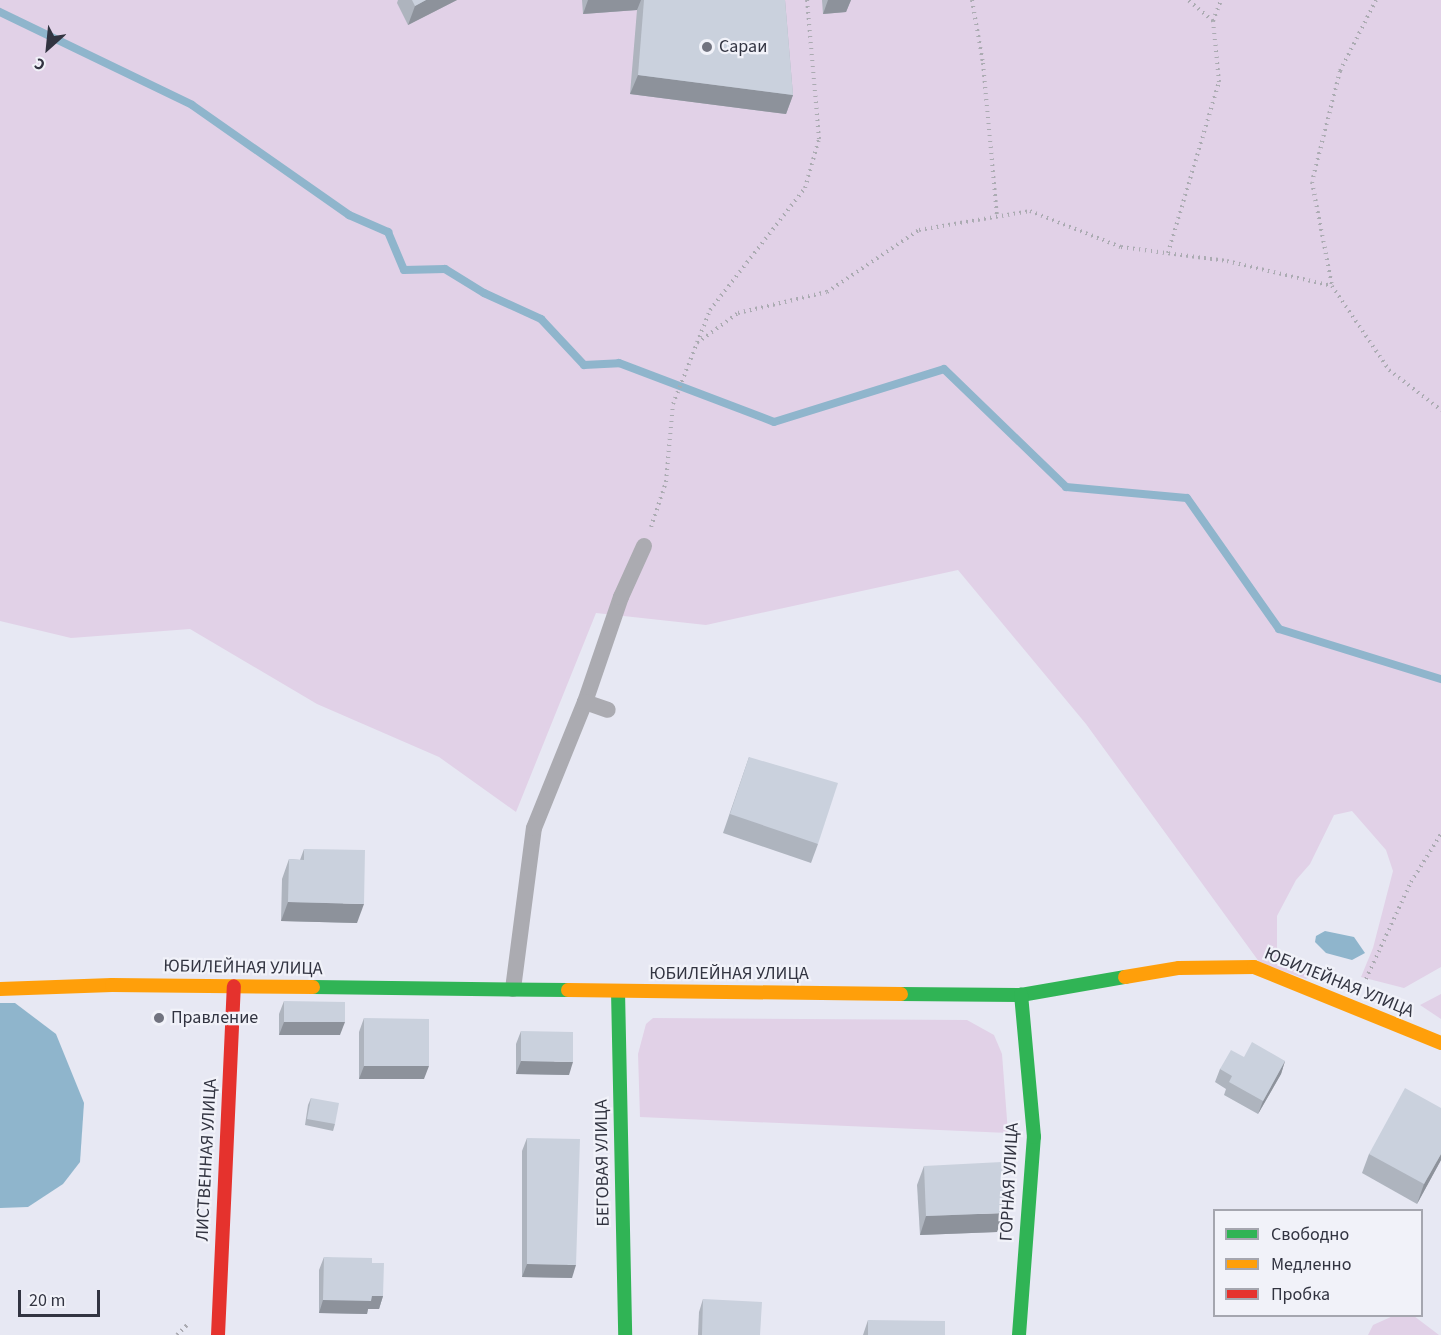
<!DOCTYPE html>
<html>
<head>
<meta charset="utf-8">
<style>
  body { margin:0 }
  #map { position:relative; width:1441px; height:1335px; overflow:hidden; background:#e7e8f3; font-family:"Source Sans 3",sans-serif }
  div>[style] { position:absolute }
  .green>* { inset:0; background:#e1d1e7 }
  .water>* { inset:0; background:#8fb5cc }
  .stream>* { height:8px; margin:-4px; padding:0 4px; transform-origin:4px; border-radius:4px; background:#8fb5cc }
  .path>* { height:4px; margin-top:-2px; transform-origin:0; background:repeating-linear-gradient(90deg,#ababb2 0 1.5px,transparent 0 6px) }
  .lane>* { height:16px; margin:-8px; padding:0 8px; transform-origin:8px; border-radius:8px; background:#ababb1 }
  .fast>* { height:14px; margin:-7px; padding:0 7px; transform-origin:7px; border-radius:7px; background:#30b455 }
  .slow>* { height:14px; margin:-7px; padding:0 7px; transform-origin:7px; border-radius:7px; background:#ff9f0a }
  .jam>* { height:14px; margin:-7px; padding:0 7px; transform-origin:7px; border-radius:7px; background:#e5322d }
  .wall>* { inset:0; background:#aeb4be }
  .shaded-wall>* { inset:0; background:#8d929b }
  .building>* { inset:0; background:#cad1dd }
  .dots>* { width:16px; height:16px; translate:-50% -50%; box-sizing:border-box; border:3px solid #f1f2f9; border-radius:50% }
  span { translate:-50% -50%; white-space:nowrap; text-align:center; line-height:1.15; -webkit-text-stroke:4.5px #f1f2f9; paint-order:stroke }
  .poi-label { font-size:18px; color:#323441 }
  .left { translate:0 -50%; text-align:left }
  .street-label { font-size:18px; color:#323441 }
  .legend { position:absolute; left:1213px; top:1209px; width:210px; height:108px; box-sizing:border-box; background:#f1f2f9; border:2px solid #a5a6af; margin:0; padding:8px 10px; list-style:none; font-size:18px; color:#323441 }
  .legend li { display:flex; align-items:center; gap:12px; height:30px }
  .legend b { width:30px; border:2px solid #a5a6af }
  .north { position:absolute; left:18px; top:18px; width:60px; height:60px; -webkit-text-stroke:4px #f1f2f9; paint-order:stroke; rotate:207deg; font-size:16px; font-weight:700; line-height:24px; text-align:center; color:#323441 }
  .north::after { content:''; display:block; margin:auto; width:21px; height:27px; background:#323441; clip-path:polygon(50% 0,100% 100%,50% 72%,0 100%) }
  .scale { position:absolute; left:18px; top:1290px; width:82px; height:27px; box-sizing:border-box; border:3px solid #323441; border-top:0; padding-left:8px; font-size:18px; line-height:21px; white-space:nowrap; color:#323441; -webkit-text-stroke:4px #f1f2f9; paint-order:stroke }
</style>
</head>
<body>
<div id="map">
  <div class="green">
    <i style="clip-path:polygon(0 0,1441px 0,1441px 967px,1404px 988px,1361px 977px,1373px 948px,1393px 871px,1386px 850px,1352px 811px,1334px 815px,1310px 864px,1296px 880px,1277px 916px,1277px 949px,1286px 959px,1312px 965px,1313px 973px,1306px 979px,1260px 963px,1086px 724px,958px 570px,706px 625px,596px 613px,516px 812px,439px 757px,317px 704px,190px 629px,71px 638px,0 621px)"></i>
    <i style="clip-path:polygon(1441px 994px,1441px 1019px,1420px 1005px)"></i>
    <i style="clip-path:polygon(653px 1018px,967px 1020px,994px 1035px,1002px 1054px,1008px 1133px,640px 1117px,638px 1054px,646px 1024px)"></i>
    <i style="clip-path:polygon(1393px 1316px,1414px 1316px,1439px 1335px,1368px 1335px,1373px 1325px)"></i>
  </div>
  <div class="water">
    <i style="clip-path:polygon(1325px 931px,1354px 937px,1365px 953px,1352px 960px,1326px 953px,1315px 942px,1316px 936px)"></i>
    <i style="clip-path:polygon(0 1003px,15px 1003px,56px 1034px,84px 1103px,80px 1162px,63px 1184px,28px 1207px,0 1208px)"></i>
  </div>
  <div class="stream">
    <i style="left:0;top:12px;width:213px;rotate:25.8deg"></i>
    <i style="left:192px;top:105px;width:192px;rotate:35deg"></i>
    <i style="left:349px;top:215px;width:43px;rotate:23.6deg"></i>
    <i style="left:388px;top:232px;width:41px;rotate:67.2deg"></i>
    <i style="left:404px;top:270px;width:41px;rotate:-1.4deg"></i>
    <i style="left:445px;top:269px;width:46px;rotate:31.6deg"></i>
    <i style="left:484px;top:293px;width:63px;rotate:24.5deg"></i>
    <i style="left:541px;top:319px;width:63px;rotate:46.9deg"></i>
    <i style="left:584px;top:365px;width:35px;rotate:-3deg"></i>
    <i style="left:619px;top:363px;width:166px;rotate:20.8deg"></i>
    <i style="left:774px;top:422px;width:178px;rotate:-17.3deg"></i>
    <i style="left:944px;top:369px;width:170px;rotate:44deg"></i>
    <i style="left:1066px;top:487px;width:121px;rotate:5.2deg"></i>
    <i style="left:1187px;top:498px;width:160px;rotate:54.9deg"></i>
    <i style="left:1279px;top:629px;width:170px;rotate:17.2deg"></i>
  </div>
  <div class="path">
    <i style="left:972px;top:0;width:64px;rotate:80.1deg"></i>
    <i style="left:983px;top:63px;width:155px;rotate:84.8deg"></i>
    <i style="left:1376px;top:0;width:80px;rotate:116.9deg"></i>
    <i style="left:1340px;top:71px;width:114px;rotate:104.2deg"></i>
    <i style="left:1312px;top:182px;width:106px;rotate:79.1deg"></i>
    <i style="left:1332px;top:286px;width:102px;rotate:55.8deg"></i>
    <i style="left:1389px;top:370px;width:66px;rotate:37.6deg"></i>
    <i style="left:1213px;top:21px;width:22px;rotate:-69deg"></i>
    <i style="left:1168px;top:253px;width:178px;rotate:-73.4deg"></i>
    <i style="left:1219px;top:82px;width:61px;rotate:-95.6deg"></i>
    <i style="left:1213px;top:21px;width:33px;rotate:-140deg"></i>
    <i style="left:697px;top:343px;width:51px;rotate:-36.2deg"></i>
    <i style="left:738px;top:313px;width:91px;rotate:-13.3deg"></i>
    <i style="left:827px;top:292px;width:111px;rotate:-34deg"></i>
    <i style="left:919px;top:230px;width:113px;rotate:-9.7deg"></i>
    <i style="left:1030px;top:211px;width:98px;rotate:21.6deg"></i>
    <i style="left:1121px;top:247px;width:107px;rotate:7.5deg"></i>
    <i style="left:1227px;top:261px;width:108px;rotate:13.4deg"></i>
    <i style="left:651px;top:527px;width:47px;rotate:-71.6deg"></i>
    <i style="left:666px;top:482px;width:78px;rotate:-84.9deg"></i>
    <i style="left:673px;top:404px;width:101px;rotate:-68.5deg"></i>
    <i style="left:710px;top:310px;width:155px;rotate:-52.1deg"></i>
    <i style="left:805px;top:188px;width:51px;rotate:-74.1deg"></i>
    <i style="left:819px;top:139px;width:140px;rotate:-94.9deg"></i>
    <i style="left:1366px;top:979px;width:107px;rotate:-65.1deg"></i>
    <i style="left:1411px;top:882px;width:57px;rotate:-58deg"></i>
    <i style="left:177px;top:1335px;width:17px;rotate:-45deg"></i>
  </div>
  <div class="lane">
    <i style="left:585px;top:702px;width:111px;rotate:-71.1deg"></i>
    <i style="left:621px;top:597px;width:56px;rotate:-65.7deg"></i>
    <i style="left:513px;top:989px;width:162px;rotate:-82.6deg"></i>
    <i style="left:534px;top:828px;width:136px;rotate:-68deg"></i>
    <i style="left:585px;top:702px;width:24px;rotate:19deg"></i>
  </div>
  <div class="fast">
    <i style="left:313px;top:987px;width:255px;rotate:0.7deg"></i>
    <i style="left:618px;top:991px;width:344px;rotate:88.8deg"></i>
    <i style="left:901px;top:994px;width:120px;rotate:0.5deg"></i>
    <i style="left:1021px;top:995px;width:106px;rotate:-9.8deg"></i>
    <i style="left:1019px;top:1335px;width:199px;rotate:-85.7deg"></i>
    <i style="left:1034px;top:1137px;width:143px;rotate:-95.2deg"></i>
  </div>
  <div class="slow">
    <i style="left:1125px;top:977px;width:55px;rotate:-9.5deg"></i>
    <i style="left:1179px;top:968px;width:75px;rotate:-0.8deg"></i>
    <i style="left:1254px;top:967px;width:202px;rotate:22.1deg"></i>
    <i style="left:0;top:989px;width:112px;rotate:-2deg"></i>
    <i style="left:112px;top:985px;width:201px;rotate:0.6deg"></i>
    <i style="left:568px;top:990px;width:333px;rotate:0.7deg"></i>
  </div>
  <div class="jam">
    <i style="left:218px;top:1335px;width:349px;rotate:-87.4deg"></i>
  </div>
  <div class="wall">
    <i style="clip-path:polygon(398px 0,457px 0,408px 25px,397px 3px)"></i>
    <i style="clip-path:polygon(582px 0,785px 0,793px 95px,786px 114px,630px 94px,637px 10px,583px 14px)"></i>
    <i style="clip-path:polygon(822px 0,851px 0,846px 12px,823px 14px)"></i>
    <i style="clip-path:polygon(749px 757px,818px 844px,811px 863px,723px 833px)"></i>
    <i style="clip-path:polygon(304px 849px,357px 923px,281px 921px,282px 879px,289px 859px,300px 860px)"></i>
    <i style="clip-path:polygon(284px 1001px,340px 1035px,279px 1035px,279px 1014px)"></i>
    <i style="clip-path:polygon(364px 1018px,424px 1079px,359px 1079px,359px 1032px)"></i>
    <i style="clip-path:polygon(521px 1031px,569px 1075px,516px 1074px,516px 1044px)"></i>
    <i style="clip-path:polygon(1244px 1057px,1285px 1061px,1281px 1074px,1258px 1114px,1224px 1095px,1226px 1089px,1215px 1082px,1220px 1069px)"></i>
    <i style="clip-path:polygon(311px 1098px,335px 1124px,333px 1131px,305px 1125px,308px 1105px)"></i>
    <i style="clip-path:polygon(1441px 1108px,1441px 1160px,1417px 1204px,1362px 1173px,1369px 1154px)"></i>
    <i style="clip-path:polygon(527px 1138px,572px 1278px,522px 1277px,522px 1151px)"></i>
    <i style="clip-path:polygon(924px 1166px,997px 1232px,920px 1235px,917px 1185px)"></i>
    <i style="clip-path:polygon(324px 1257px,372px 1263px,383px 1296px,379px 1309px,368px 1309px,367px 1314px,319px 1313px,319px 1270px)"></i>
    <i style="clip-path:polygon(703px 1299px,760px 1335px,698px 1335px,699px 1312px)"></i>
    <i style="clip-path:polygon(868px 1320px,945px 1335px,863px 1335px)"></i>
  </div>
  <div class="shaded-wall">
    <i style="clip-path:polygon(426px 0,457px 0,408px 25px,415px 6px)"></i>
    <i style="clip-path:polygon(588px 0,641px 0,637px 10px,583px 14px)"></i>
    <i style="clip-path:polygon(828px 0,851px 0,846px 12px,823px 14px)"></i>
    <i style="clip-path:polygon(638px 75px,793px 95px,786px 114px,630px 94px)"></i>
    <i style="clip-path:polygon(288px 902px,364px 904px,357px 923px,281px 921px)"></i>
    <i style="clip-path:polygon(284px 1022px,345px 1022px,340px 1035px,279px 1035px)"></i>
    <i style="clip-path:polygon(521px 1061px,573px 1062px,569px 1075px,516px 1074px)"></i>
    <i style="clip-path:polygon(1285px 1061px,1281px 1074px,1258px 1114px,1263px 1101px)"></i>
    <i style="clip-path:polygon(364px 1066px,429px 1066px,424px 1079px,359px 1079px)"></i>
    <i style="clip-path:polygon(1441px 1154px,1441px 1160px,1417px 1204px,1424px 1184px)"></i>
    <i style="clip-path:polygon(1004px 1213px,997px 1232px,920px 1235px,926px 1216px)"></i>
    <i style="clip-path:polygon(527px 1264px,576px 1265px,572px 1278px,522px 1277px)"></i>
    <i style="clip-path:polygon(372px 1296px,383px 1296px,379px 1309px,368px 1309px,367px 1314px,319px 1313px,323px 1300px)"></i>
  </div>
  <div class="building">
    <i style="clip-path:polygon(412px 0,426px 0,415px 6px)"></i>
    <i style="clip-path:polygon(644px 0,785px 0,793px 95px,638px 75px)"></i>
    <i style="clip-path:polygon(749px 757px,838px 783px,818px 844px,730px 814px)"></i>
    <i style="clip-path:polygon(304px 849px,365px 850px,364px 904px,288px 902px,289px 859px,304px 860px)"></i>
    <i style="clip-path:polygon(284px 1001px,345px 1002px,345px 1022px,284px 1022px)"></i>
    <i style="clip-path:polygon(364px 1018px,429px 1019px,429px 1066px,364px 1066px)"></i>
    <i style="clip-path:polygon(521px 1031px,573px 1032px,573px 1062px,521px 1061px)"></i>
    <i style="clip-path:polygon(1252px 1042px,1285px 1061px,1263px 1101px,1229px 1082px,1232px 1076px,1220px 1069px,1231px 1050px,1244px 1057px)"></i>
    <i style="clip-path:polygon(1405px 1088px,1441px 1108px,1441px 1154px,1424px 1184px,1369px 1154px)"></i>
    <i style="clip-path:polygon(311px 1098px,339px 1103px,335px 1124px,307px 1119px)"></i>
    <i style="clip-path:polygon(527px 1138px,580px 1139px,576px 1265px,527px 1264px)"></i>
    <i style="clip-path:polygon(1002px 1162px,1004px 1213px,926px 1216px,924px 1166px)"></i>
    <i style="clip-path:polygon(324px 1257px,372px 1258px,372px 1263px,384px 1263px,383px 1296px,372px 1296px,371px 1301px,323px 1300px)"></i>
    <i style="clip-path:polygon(703px 1299px,762px 1302px,760px 1335px,702px 1335px)"></i>
    <i style="clip-path:polygon(868px 1320px,945px 1321px,945px 1335px,868px 1335px)"></i>
  </div>
  <div class="dots">
    <i style="left:707px;top:47px;background:#71737f"></i>
    <i style="left:159px;top:1018px;background:#71737f"></i>
  </div>
  <div class="poi-label">
    <span class="left" style="left:719px;top:47px">Сараи</span>
    <span class="left" style="left:171px;top:1018px">Правление</span>
  </div>
  <div class="street-label">
    <span style="left:243px;top:968px;rotate:1deg">ЮБИЛЕЙНАЯ УЛИЦА</span>
    <span style="left:729px;top:974px">ЮБИЛЕЙНАЯ УЛИЦА</span>
    <span style="left:1339px;top:983px;rotate:22deg">ЮБИЛЕЙНАЯ УЛИЦА</span>
    <span style="left:207px;top:1160px;rotate:-87deg">ЛИСТВЕННАЯ УЛИЦА</span>
    <span style="left:603px;top:1163px;rotate:-91deg">БЕГОВАЯ УЛИЦА</span>
    <span style="left:1010px;top:1182px;rotate:-87deg">ГОРНАЯ УЛИЦА</span>
  </div>
  <ul class="legend">
  <li><b style="height:8px;background:#30b455"></b>Свободно</li>
  <li><b style="height:8px;background:#ff9f0a"></b>Медленно</li>
  <li><b style="height:8px;background:#e5322d"></b>Пробка</li>
  </ul>
  <div class="north">С</div>
  <div class="scale">20 m</div>
</div>
</body>
</html>
